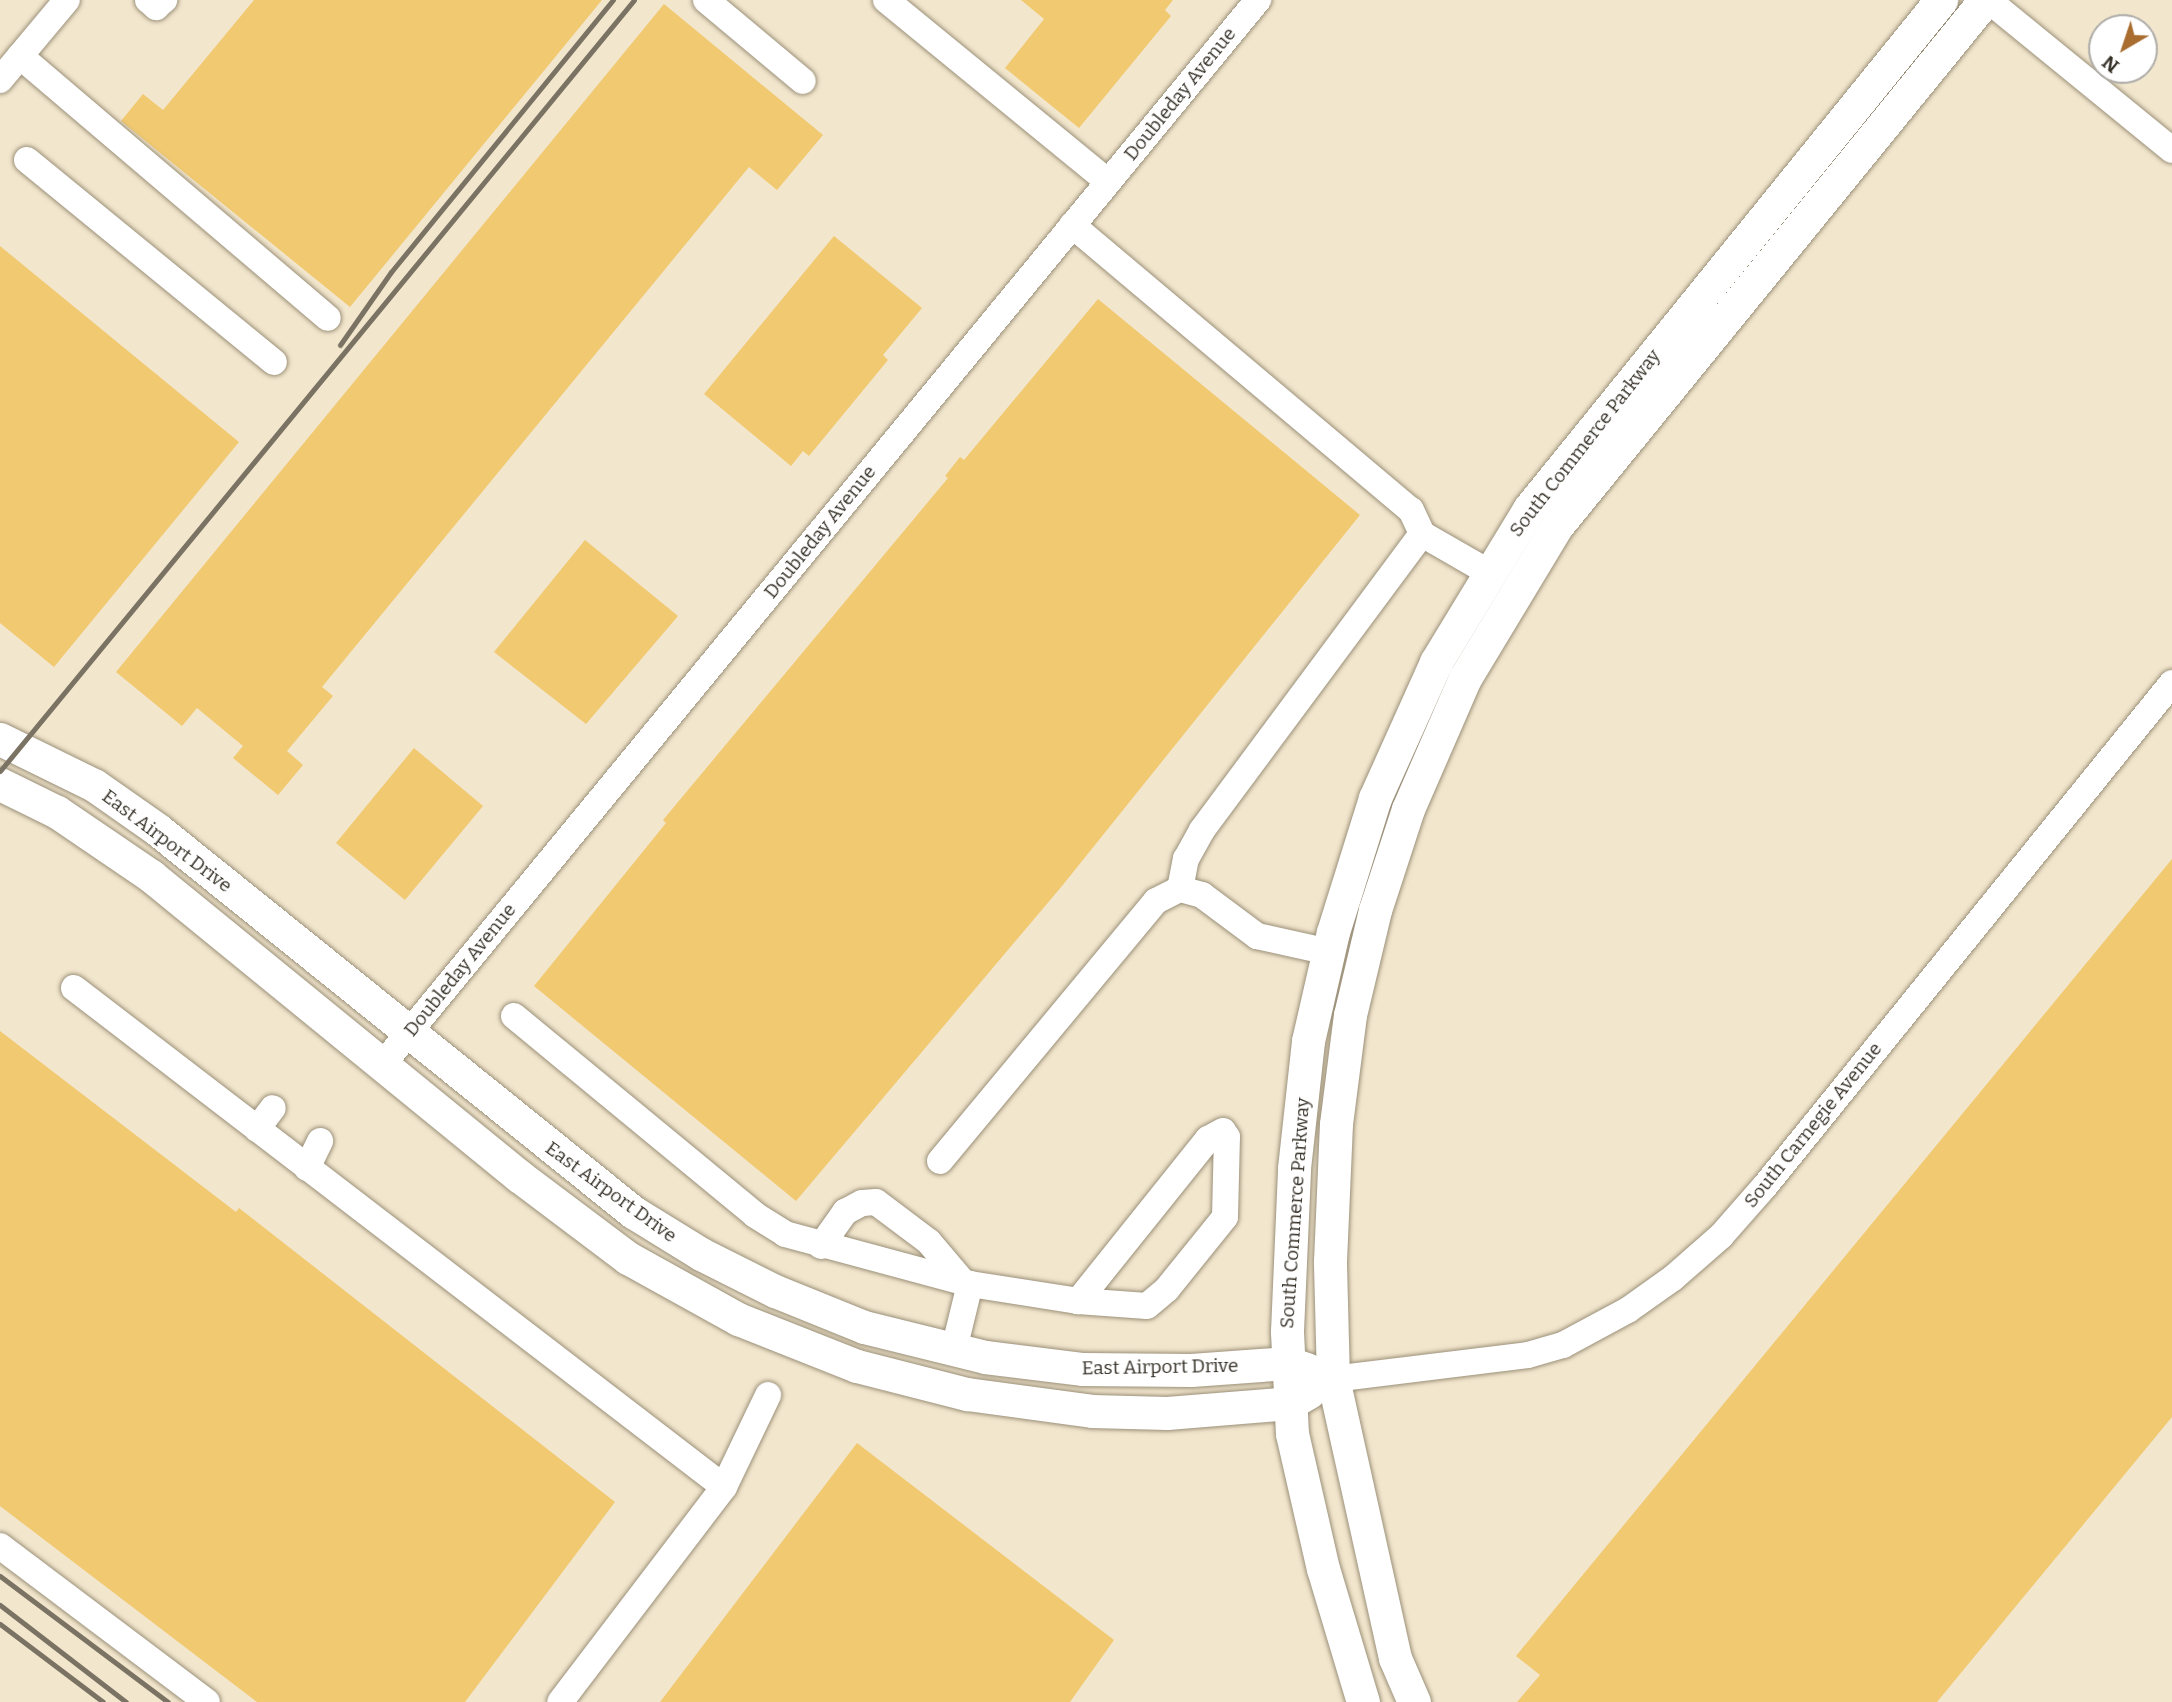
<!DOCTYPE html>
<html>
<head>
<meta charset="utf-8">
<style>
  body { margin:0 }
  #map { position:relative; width:2172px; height:1702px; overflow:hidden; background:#f2e6cd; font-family:Bitter,serif }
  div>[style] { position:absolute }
  .building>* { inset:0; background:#f1c971 }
  .roads { filter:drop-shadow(0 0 2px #9b9079) drop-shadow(0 0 2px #9b9079) }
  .minor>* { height:26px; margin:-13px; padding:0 13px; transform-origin:13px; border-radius:13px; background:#fff }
  .major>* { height:33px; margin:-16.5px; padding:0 16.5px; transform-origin:16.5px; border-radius:16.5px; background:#fff }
  .rail>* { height:5px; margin:-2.5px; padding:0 2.5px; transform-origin:2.5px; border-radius:2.5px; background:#7a7263 }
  span { translate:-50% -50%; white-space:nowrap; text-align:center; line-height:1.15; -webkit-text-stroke:5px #fff; paint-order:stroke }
  .street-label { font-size:19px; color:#363128 }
  .north { position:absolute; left:2088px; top:14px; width:70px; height:70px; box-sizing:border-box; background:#fff; border:2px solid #afada9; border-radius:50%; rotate:219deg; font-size:19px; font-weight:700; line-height:28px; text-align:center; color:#363128 }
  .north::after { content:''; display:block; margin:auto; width:24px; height:32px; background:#aa6d30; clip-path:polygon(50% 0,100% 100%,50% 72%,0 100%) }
</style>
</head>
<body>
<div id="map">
  <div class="building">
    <i style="clip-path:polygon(254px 0,602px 0,350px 307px,121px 121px,143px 94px,163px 110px)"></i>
    <i style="clip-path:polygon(1021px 0,1173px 0,1165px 10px,1171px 16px,1079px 128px,1005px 68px,1044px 19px)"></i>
    <i style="clip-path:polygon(664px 4px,823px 135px,777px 190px,749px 167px,322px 687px,333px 696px,287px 751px,303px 765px,278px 795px,233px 758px,243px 746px,197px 708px,182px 726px,116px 672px)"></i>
    <i style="clip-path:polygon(834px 236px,922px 308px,883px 355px,888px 360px,809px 456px,803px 451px,791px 466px,704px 394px)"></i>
    <i style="clip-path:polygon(0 246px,239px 442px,54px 667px,0 623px)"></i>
    <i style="clip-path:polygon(1098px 299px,1360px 515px,1062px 886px,796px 1201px,534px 986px,666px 823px,663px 820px,948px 478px,945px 476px,960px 457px,964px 460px)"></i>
    <i style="clip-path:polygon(585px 540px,678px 616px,586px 724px,494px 652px)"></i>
    <i style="clip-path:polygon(414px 748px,483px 806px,405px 900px,336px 843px)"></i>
    <i style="clip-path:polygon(2172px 859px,2172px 1417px,1937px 1702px,1517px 1702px,1540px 1675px,1516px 1656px)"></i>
    <i style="clip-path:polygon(0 1031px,236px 1212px,239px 1208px,615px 1502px,465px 1702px,257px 1702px,0 1506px)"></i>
    <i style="clip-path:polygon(857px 1443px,1114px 1640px,1070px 1702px,660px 1702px)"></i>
  </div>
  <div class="roads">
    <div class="minor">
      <i style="left:148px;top:0;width:11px;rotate:41deg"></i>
      <i style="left:156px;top:7px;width:11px;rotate:-41deg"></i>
      <i style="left:706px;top:0;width:126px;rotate:39.9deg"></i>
      <i style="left:886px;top:0;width:287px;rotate:39.3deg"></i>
      <i style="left:1988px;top:0;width:237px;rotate:39.2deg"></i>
      <i style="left:20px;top:56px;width:404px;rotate:40.4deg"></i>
      <i style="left:0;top:80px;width:104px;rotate:-50.1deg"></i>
      <i style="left:27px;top:160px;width:319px;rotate:39.3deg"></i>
      <i style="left:1072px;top:225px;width:443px;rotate:40.1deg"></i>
      <i style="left:1411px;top:510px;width:26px;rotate:65deg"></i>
      <i style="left:1422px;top:534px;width:76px;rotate:29.9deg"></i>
      <i style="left:1180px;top:889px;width:31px;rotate:-79deg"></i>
      <i style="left:1186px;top:859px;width:33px;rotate:-61deg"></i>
      <i style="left:1202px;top:830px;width:369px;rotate:-53.4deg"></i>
      <i style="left:74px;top:988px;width:819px;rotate:37.51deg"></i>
      <i style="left:724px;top:1487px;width:270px;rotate:127.3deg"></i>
      <i style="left:514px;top:1016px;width:313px;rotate:39.5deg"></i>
      <i style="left:755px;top:1215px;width:36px;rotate:32deg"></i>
      <i style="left:785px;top:1234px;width:192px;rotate:15.1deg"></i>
      <i style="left:970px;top:1284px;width:67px;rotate:103.8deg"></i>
      <i style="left:383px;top:1064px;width:1378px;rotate:-50.57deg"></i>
      <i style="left:257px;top:1129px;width:26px;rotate:-53deg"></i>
      <i style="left:940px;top:1161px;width:338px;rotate:-50.3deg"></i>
      <i style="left:1156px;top:901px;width:27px;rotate:-27deg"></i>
      <i style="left:1180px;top:889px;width:23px;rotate:15deg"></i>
      <i style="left:1202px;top:895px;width:69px;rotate:36.7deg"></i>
      <i style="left:1257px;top:936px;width:74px;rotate:12.5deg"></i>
      <i style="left:307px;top:1168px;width:30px;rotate:-64deg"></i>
      <i style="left:821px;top:1246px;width:42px;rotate:-54.8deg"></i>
      <i style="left:845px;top:1212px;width:19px;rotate:-28deg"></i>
      <i style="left:862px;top:1203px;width:14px;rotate:-4deg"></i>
      <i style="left:876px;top:1202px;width:66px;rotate:37deg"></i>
      <i style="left:929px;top:1242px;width:52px;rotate:49.6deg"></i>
      <i style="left:970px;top:1284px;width:109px;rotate:8.9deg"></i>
      <i style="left:1078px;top:1301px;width:69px;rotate:4.1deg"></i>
      <i style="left:1147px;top:1306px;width:26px;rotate:-40deg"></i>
      <i style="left:1167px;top:1289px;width:92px;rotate:-51.1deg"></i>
      <i style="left:1225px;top:1217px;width:80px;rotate:-88.6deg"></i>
      <i style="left:1227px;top:1137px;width:7px;rotate:-124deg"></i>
      <i style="left:1223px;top:1131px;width:17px;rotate:152deg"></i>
      <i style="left:1208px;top:1139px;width:208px;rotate:128.7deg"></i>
      <i style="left:1333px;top:1379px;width:196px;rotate:-7deg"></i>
      <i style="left:1528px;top:1355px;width:36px;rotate:-16deg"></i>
      <i style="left:1563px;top:1345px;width:74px;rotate:-28.3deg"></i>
      <i style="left:1628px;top:1310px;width:55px;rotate:-35.4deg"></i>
      <i style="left:1673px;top:1278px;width:64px;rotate:-41.2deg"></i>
      <i style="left:1721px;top:1236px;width:67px;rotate:-48.7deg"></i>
      <i style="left:1765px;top:1186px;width:647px;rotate:-51.02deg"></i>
      <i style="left:724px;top:1487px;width:102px;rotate:-64.4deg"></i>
      <i style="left:0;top:1546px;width:259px;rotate:37deg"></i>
    </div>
    <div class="major">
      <i style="left:0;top:739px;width:105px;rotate:26.1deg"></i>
      <i style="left:94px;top:785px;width:78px;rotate:35.1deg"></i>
      <i style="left:158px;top:830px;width:610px;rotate:38.81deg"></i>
      <i style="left:633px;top:1212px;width:80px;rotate:31.7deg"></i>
      <i style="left:701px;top:1254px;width:83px;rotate:26.6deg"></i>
      <i style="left:775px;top:1291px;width:96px;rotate:22deg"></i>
      <i style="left:864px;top:1327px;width:125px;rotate:13.9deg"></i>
      <i style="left:985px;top:1357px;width:99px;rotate:7deg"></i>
      <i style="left:1083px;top:1369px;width:108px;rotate:0.5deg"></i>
      <i style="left:1191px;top:1370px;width:97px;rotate:-4.1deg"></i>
      <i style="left:1288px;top:1363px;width:20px;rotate:18deg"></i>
      <i style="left:0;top:784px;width:64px;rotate:26.2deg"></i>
      <i style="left:57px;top:812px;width:114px;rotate:34.2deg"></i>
      <i style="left:151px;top:876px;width:475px;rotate:39.2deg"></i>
      <i style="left:519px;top:1176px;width:136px;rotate:37deg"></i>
      <i style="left:628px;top:1258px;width:126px;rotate:29deg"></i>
      <i style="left:738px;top:1319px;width:128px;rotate:21.6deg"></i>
      <i style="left:857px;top:1366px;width:114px;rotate:14.3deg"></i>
      <i style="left:967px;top:1394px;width:126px;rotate:7.7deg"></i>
      <i style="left:1092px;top:1411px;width:75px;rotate:1.5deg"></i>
      <i style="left:1167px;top:1413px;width:123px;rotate:-4.6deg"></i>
      <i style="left:1290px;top:1403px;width:22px;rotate:-30deg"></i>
      <i style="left:1363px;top:1702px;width:139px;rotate:-106.7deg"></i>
      <i style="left:1323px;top:1569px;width:139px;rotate:-102.9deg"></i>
      <i style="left:1292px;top:1434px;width:103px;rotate:-92.8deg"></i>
      <i style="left:1287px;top:1331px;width:163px;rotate:-87.5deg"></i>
      <i style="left:1294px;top:1168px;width:128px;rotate:-83.7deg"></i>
      <i style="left:1308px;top:1041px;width:112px;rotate:-77.1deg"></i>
      <i style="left:1333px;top:932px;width:140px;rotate:-72.6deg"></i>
      <i style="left:1375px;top:798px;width:149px;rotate:-65.8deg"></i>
      <i style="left:1436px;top:662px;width:179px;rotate:-58.7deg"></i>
      <i style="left:1529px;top:509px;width:655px;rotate:-51.01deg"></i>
      <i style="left:1414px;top:1702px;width:48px;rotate:-113.4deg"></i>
      <i style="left:1395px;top:1658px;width:286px;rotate:-102.5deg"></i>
      <i style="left:1333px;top:1379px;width:118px;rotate:-91.5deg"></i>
      <i style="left:1330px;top:1261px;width:137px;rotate:-87.5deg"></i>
      <i style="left:1336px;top:1124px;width:110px;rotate:-82.7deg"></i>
      <i style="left:1350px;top:1015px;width:108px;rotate:-76.6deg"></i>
      <i style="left:1375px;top:910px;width:106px;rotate:-71.9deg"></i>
      <i style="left:1408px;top:809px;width:143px;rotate:-66.5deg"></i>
      <i style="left:1465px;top:678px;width:176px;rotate:-58.9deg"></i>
      <i style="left:1556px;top:527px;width:680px;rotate:-50.85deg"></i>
    </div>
  </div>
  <div class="rail">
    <i style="left:340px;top:345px;width:89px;rotate:-55.1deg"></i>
    <i style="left:391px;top:272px;width:351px;rotate:-50.8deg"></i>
    <i style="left:0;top:771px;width:998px;rotate:-50.57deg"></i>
    <i style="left:0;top:1576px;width:210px;rotate:36.9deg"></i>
    <i style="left:0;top:1605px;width:159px;rotate:37.6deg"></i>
    <i style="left:0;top:1624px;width:129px;rotate:37.1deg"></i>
  </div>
  <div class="street-label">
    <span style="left:1180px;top:94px;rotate:-51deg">Doubleday Avenue</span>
    <span style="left:1585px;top:443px;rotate:-52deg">South Commerce Parkway</span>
    <span style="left:820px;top:532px;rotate:-51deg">Doubleday Avenue</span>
    <span style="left:167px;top:841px;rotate:37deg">East Airport Drive</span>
    <span style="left:460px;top:970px;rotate:-51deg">Doubleday Avenue</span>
    <span style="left:1813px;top:1125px;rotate:-51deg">South Carnegie Avenue</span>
    <span style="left:611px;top:1192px;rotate:36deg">East Airport Drive</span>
    <span style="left:1295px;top:1213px;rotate:-86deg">South Commerce Parkway</span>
    <span style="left:1160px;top:1367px;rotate:-1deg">East Airport Drive</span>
  </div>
  <div class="north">N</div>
</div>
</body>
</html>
